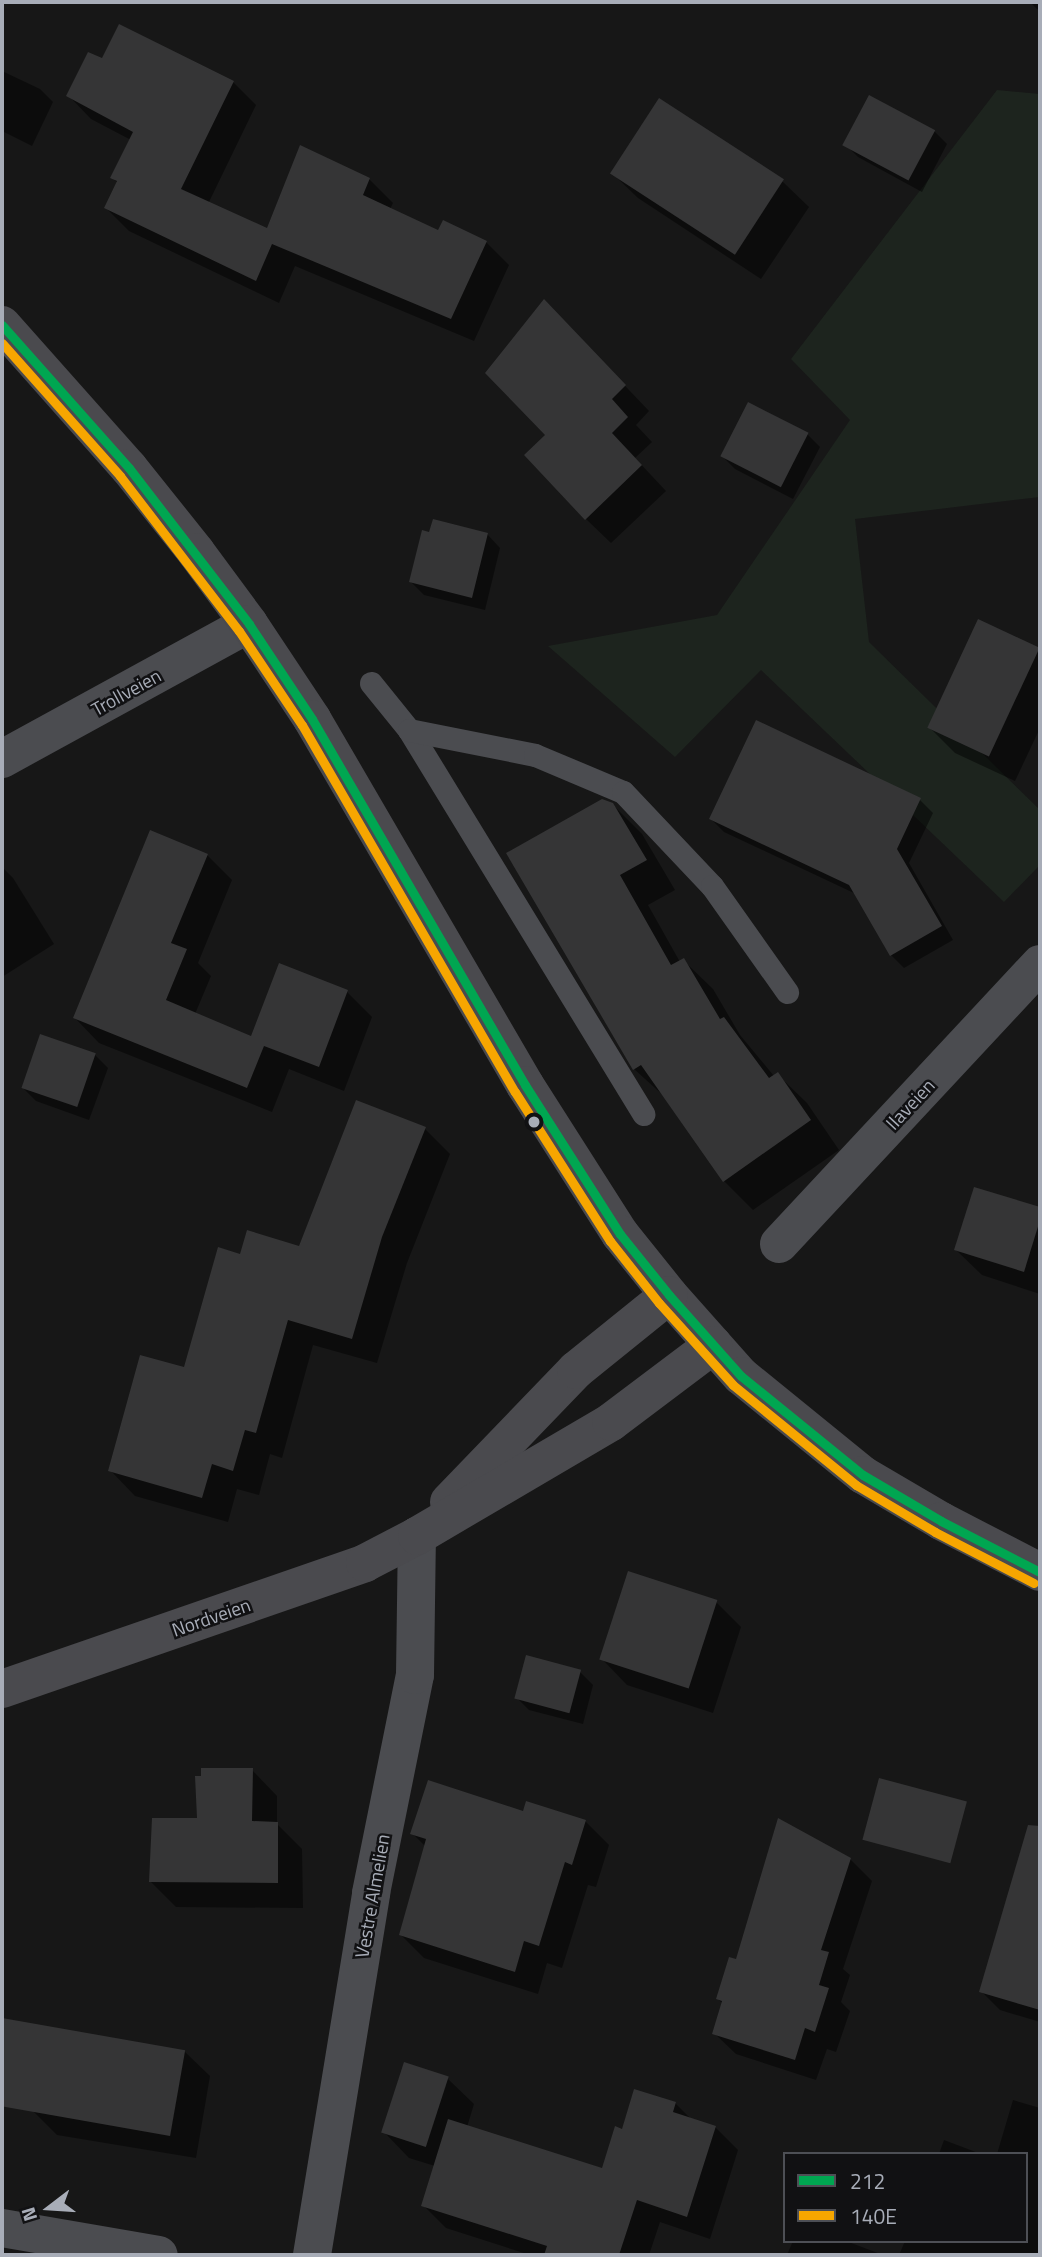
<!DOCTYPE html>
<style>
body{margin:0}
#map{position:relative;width:1042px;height:2257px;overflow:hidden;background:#171717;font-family:"Titillium Web",sans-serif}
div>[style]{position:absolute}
.green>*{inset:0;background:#1d241e}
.shadow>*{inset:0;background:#0007}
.building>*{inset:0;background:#353536;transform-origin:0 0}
.lane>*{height:23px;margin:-11.5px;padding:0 11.5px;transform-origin:11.5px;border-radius:11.5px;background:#4b4c50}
.street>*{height:38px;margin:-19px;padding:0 19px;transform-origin:19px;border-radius:19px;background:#4b4c50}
.secondary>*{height:38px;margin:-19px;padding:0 19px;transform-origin:19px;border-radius:19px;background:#4a4a4e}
.bus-1>*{height:9px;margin:-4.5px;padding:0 4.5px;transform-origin:4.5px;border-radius:4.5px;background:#00a651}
.bus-2>*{height:9px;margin:-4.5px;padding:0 4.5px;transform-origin:4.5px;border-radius:4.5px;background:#f7a600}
.dots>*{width:19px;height:19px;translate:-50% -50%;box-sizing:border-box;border:4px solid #111113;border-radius:50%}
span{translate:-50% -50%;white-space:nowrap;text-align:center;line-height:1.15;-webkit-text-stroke:5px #111113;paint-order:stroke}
.street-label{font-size:19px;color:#a8adb8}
.frame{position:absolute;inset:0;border:4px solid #a8adb8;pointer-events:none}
.legend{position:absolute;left:783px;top:2152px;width:245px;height:91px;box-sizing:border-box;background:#111113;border:2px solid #4d4f55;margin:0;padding:9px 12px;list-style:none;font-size:21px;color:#a8adb8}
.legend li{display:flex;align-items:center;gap:14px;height:35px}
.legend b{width:35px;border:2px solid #4d4f55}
.north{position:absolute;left:14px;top:2173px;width:70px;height:70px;-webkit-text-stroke:5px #111113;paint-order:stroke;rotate:253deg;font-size:19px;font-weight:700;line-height:28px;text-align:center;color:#a8adb8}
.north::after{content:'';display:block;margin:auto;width:24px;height:32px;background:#a8adb8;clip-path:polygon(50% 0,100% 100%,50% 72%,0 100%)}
</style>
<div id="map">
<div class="green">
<i style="clip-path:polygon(997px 90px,1040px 94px,1040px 497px,855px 519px,869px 642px,1040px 810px,1040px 865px,1004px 902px,761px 670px,675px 757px,548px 646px,717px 615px,850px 420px,791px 359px)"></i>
</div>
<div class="shadow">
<i style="clip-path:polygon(1030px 2px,1040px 2px,1040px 10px,1037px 9px)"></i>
<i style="clip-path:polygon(102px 60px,233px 82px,256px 105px,208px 204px,268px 231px,301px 148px,369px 179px,393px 203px,390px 209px,439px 232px,486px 242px,509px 265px,474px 341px,295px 266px,279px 303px,129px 231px,106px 208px,118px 183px,112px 178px,131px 140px,91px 119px,68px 95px)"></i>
<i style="clip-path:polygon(2px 71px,40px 89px,53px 102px,32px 146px,2px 131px)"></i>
<i style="clip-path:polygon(659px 101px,783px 182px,809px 207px,761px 279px,638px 198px,612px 173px)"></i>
<i style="clip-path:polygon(934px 131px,947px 144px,922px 192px,858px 157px,845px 144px)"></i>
<i style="clip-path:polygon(568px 326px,649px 411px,636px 425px,652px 442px,635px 458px,666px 491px,611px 543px,586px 519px,547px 435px)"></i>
<i style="clip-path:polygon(807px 434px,820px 447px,793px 499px,735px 469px,722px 456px)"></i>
<i style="clip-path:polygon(487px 534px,500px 548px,485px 610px,424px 595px,411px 582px)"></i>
<i style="clip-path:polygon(978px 622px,1040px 651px,1040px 728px,1015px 781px,955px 753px,929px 727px)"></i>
<i style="clip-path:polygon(920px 800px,933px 813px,909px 863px,953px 940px,904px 968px,891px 955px,856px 894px,724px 832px,711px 819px)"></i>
<i style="clip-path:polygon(612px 804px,642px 834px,675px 890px,648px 905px,680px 962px,683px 960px,713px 989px,740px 1035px,774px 1076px,777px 1074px,807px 1103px,839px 1150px,753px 1210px,724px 1181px,665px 1097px,634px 1069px)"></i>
<i style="clip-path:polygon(207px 855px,232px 880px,198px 963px,211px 976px,195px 1014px,252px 1038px,280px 966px,347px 992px,372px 1017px,344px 1091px,289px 1069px,272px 1112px,99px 1043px,75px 1018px)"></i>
<i style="clip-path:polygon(2px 867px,13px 878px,54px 944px,2px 977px)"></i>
<i style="clip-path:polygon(95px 1055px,108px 1068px,89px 1120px,36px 1101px,23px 1088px)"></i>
<i style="clip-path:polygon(425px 1129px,450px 1154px,407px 1263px,377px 1363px,313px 1345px,282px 1458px,270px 1454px,259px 1495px,237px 1489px,228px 1522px,135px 1496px,110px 1470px,185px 1370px,241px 1256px,300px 1248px)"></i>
<i style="clip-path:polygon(975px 1189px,1040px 1209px,1040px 1294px,982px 1275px,956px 1250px)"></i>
<i style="clip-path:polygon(716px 1602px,741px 1627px,713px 1713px,627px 1685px,602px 1659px)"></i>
<i style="clip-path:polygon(580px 1672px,593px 1685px,583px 1724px,529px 1710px,516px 1697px)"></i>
<i style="clip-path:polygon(252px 1770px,277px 1796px,277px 1824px,302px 1849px,303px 1908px,176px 1907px,150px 1881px,198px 1820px)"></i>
<i style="clip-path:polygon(524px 1814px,585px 1821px,609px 1845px,596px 1887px,588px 1885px,562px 1968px,547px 1963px,538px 1994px,424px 1958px,401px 1935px,426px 1847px,412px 1833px)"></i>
<i style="clip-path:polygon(850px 1859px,872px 1881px,843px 1969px,850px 1975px,841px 2002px,850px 2011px,836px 2052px,827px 2049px,816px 2080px,736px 2054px,714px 2033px,723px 2004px,718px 1999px,737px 1961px)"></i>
<i style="clip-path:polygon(1003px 1918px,1040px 1929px,1040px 2022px,1000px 2010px,981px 1991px)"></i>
<i style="clip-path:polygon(184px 2051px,210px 2076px,196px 2158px,57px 2135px,31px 2109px)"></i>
<i style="clip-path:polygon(448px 2079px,474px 2104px,467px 2127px,603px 2170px,623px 2131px,675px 2103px,692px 2120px,715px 2127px,738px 2150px,710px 2239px,660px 2222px,649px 2255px,530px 2255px,446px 2228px,423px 2205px,435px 2166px,409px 2158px,384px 2132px)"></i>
<i style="clip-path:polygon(1013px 2100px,1040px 2108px,1040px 2255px,899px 2255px,905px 2241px,1026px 2241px,1026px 2154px,997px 2154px)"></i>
<i style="clip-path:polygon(944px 2140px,981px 2154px,939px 2154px)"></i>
<i style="clip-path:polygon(793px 2241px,846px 2241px,883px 2255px,787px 2255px)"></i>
</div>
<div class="building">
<i style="clip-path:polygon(119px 24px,234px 81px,181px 189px,267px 228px,300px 145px,370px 178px,363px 195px,438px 230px,443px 220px,487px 241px,451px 319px,272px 244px,256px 281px,104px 208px,117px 181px,110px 178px,133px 132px,66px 96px,88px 52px,102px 58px)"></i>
<i style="left:869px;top:95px;width:75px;height:57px;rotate:28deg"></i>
<i style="left:659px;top:98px;width:149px;height:90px;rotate:33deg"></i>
<i style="clip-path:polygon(544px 299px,626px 385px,612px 399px,628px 417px,612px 433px,642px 465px,585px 520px,524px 455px,545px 435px,485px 373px)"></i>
<i style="left:748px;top:402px;width:68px;height:61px;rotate:27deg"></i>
<i style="clip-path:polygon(433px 519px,488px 533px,472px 598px,409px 582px,422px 530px,429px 532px)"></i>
<i style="left:978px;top:619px;width:68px;height:120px;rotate:25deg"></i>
<i style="clip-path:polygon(756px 720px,921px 798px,897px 849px,942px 926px,890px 956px,849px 885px,709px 819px)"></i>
<i style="clip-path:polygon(602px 799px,613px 803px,647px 860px,620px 875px,671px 965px,684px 958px,720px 1019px,724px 1017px,769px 1078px,778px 1072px,811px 1120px,723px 1182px,641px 1065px,633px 1070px,506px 853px)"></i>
<i style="clip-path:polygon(150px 830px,208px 854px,171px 943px,187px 949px,166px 1000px,251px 1036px,279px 963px,348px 990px,319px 1067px,264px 1046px,247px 1088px,73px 1018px)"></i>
<i style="left:40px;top:1034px;width:59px;height:57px;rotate:19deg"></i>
<i style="clip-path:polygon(356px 1100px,426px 1127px,382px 1237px,352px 1339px,288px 1320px,256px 1433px,245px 1430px,233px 1471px,212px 1464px,202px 1498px,108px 1471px,140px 1355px,184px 1367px,218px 1247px,240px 1254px,247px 1230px,299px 1246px)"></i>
<i style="clip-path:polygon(974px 1187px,1040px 1207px,1040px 1220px,1024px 1272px,954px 1250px)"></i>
<i style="left:628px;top:1571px;width:94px;height:93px;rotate:18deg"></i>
<i style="left:526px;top:1655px;width:57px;height:45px;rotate:15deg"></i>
<i style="clip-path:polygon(201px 1768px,253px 1768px,252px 1821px,278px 1822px,278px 1883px,149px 1882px,152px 1818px,197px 1818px,195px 1776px,201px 1776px)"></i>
<i style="left:879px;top:1778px;width:91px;height:64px;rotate:15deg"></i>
<i style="clip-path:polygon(428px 1780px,523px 1811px,526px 1801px,586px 1820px,572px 1865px,565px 1862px,539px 1946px,524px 1941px,515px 1972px,399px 1935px,426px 1839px,410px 1834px)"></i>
<i style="clip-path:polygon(778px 1818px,851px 1858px,821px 1950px,829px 1952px,819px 1985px,829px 1988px,815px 2032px,805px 2028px,795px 2060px,712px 2034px,722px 2001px,716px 1999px,729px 1957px,736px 1959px)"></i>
<i style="clip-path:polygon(1028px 1825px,1040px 1826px,1040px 2010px,979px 1992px)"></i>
<i style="left:2px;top:2018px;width:186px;height:87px;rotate:10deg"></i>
<i style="left:404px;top:2062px;width:47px;height:74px;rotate:18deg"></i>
<i style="clip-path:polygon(634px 2089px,676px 2102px,673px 2112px,716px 2126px,687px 2217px,637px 2200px,619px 2255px,544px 2255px,547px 2246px,421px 2206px,448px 2119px,602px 2168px,615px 2126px,622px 2129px)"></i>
</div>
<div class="lane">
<i style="left:371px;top:683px;width:60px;rotate:51deg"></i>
<i style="left:409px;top:730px;width:450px;rotate:58.6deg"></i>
<i style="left:409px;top:730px;width:128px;rotate:11.2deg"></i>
<i style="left:535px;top:755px;width:95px;rotate:22.8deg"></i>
<i style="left:623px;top:792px;width:129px;rotate:46.6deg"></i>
<i style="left:712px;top:886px;width:130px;rotate:54.7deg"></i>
</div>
<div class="street">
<i style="left:2px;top:759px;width:281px;rotate:-28.7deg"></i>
<i style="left:779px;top:1244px;width:383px;rotate:-47deg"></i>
<i style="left:2px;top:2228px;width:159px;rotate:9.8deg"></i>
<i style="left:312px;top:2255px;width:367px;rotate:-80.7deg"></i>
<i style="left:371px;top:1893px;width:222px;rotate:-78.6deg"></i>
<i style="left:415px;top:1675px;width:139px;rotate:-89.2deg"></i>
</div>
<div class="secondary">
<i style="left:2px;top:325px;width:191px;rotate:48.4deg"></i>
<i style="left:129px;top:468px;width:107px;rotate:51.4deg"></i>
<i style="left:196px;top:552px;width:89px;rotate:53.6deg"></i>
<i style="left:249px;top:624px;width:114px;rotate:56.4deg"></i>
<i style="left:312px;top:719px;width:423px;rotate:59.8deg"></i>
<i style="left:525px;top:1085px;width:177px;rotate:57.5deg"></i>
<i style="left:620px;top:1234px;width:78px;rotate:51.2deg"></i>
<i style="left:669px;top:1295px;width:108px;rotate:48.4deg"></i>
<i style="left:741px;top:1376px;width:157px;rotate:39.1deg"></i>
<i style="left:863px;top:1475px;width:91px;rotate:30.5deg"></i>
<i style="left:941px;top:1521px;width:111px;rotate:27.3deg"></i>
<i style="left:449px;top:1502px;width:183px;rotate:-46.1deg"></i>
<i style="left:576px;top:1370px;width:119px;rotate:-38.9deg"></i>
<i style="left:2px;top:1689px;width:384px;rotate:-19.1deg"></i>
<i style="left:365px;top:1563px;width:59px;rotate:-27.4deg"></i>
<i style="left:417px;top:1536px;width:225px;rotate:-30.4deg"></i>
<i style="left:611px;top:1422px;width:128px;rotate:-37deg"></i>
</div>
<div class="bus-1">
<i style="left:2px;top:325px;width:191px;rotate:48.4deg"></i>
<i style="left:129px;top:468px;width:197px;rotate:52.4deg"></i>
<i style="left:249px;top:624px;width:114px;rotate:56.4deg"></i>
<i style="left:312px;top:719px;width:423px;rotate:59.8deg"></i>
<i style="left:525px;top:1085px;width:177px;rotate:57.5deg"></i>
<i style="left:620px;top:1234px;width:78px;rotate:51.2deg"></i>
<i style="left:669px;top:1295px;width:108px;rotate:48.4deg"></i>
<i style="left:741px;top:1376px;width:157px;rotate:39.1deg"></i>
<i style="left:863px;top:1475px;width:91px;rotate:30.5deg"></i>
<i style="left:941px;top:1521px;width:111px;rotate:27.3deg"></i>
</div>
<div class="bus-2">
<i style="left:2px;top:343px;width:178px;rotate:48.4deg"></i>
<i style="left:120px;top:476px;width:195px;rotate:52.5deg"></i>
<i style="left:239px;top:631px;width:113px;rotate:56.2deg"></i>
<i style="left:302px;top:725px;width:424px;rotate:59.9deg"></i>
<i style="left:515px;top:1092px;width:177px;rotate:57.5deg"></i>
<i style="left:610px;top:1241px;width:79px;rotate:51.7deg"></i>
<i style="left:659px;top:1303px;width:110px;rotate:47.9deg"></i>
<i style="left:733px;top:1385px;width:159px;rotate:39.1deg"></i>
<i style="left:856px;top:1485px;width:92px;rotate:30.7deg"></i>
<i style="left:935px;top:1532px;width:111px;rotate:27.3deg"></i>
</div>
<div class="dots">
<i style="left:534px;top:1122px;background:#a8adb8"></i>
</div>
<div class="street-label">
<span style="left:126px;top:692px;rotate:-29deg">Trollveien</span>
<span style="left:910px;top:1104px;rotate:-47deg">Ilaveien</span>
<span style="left:211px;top:1617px;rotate:-19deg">Nordveien</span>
<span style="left:372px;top:1896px;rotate:-80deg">Vestre Almelien</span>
</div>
<div class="frame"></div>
<ul class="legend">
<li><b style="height:9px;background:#00a651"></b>212</li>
<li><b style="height:9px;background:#f7a600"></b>140E</li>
</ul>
<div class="north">N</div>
</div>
